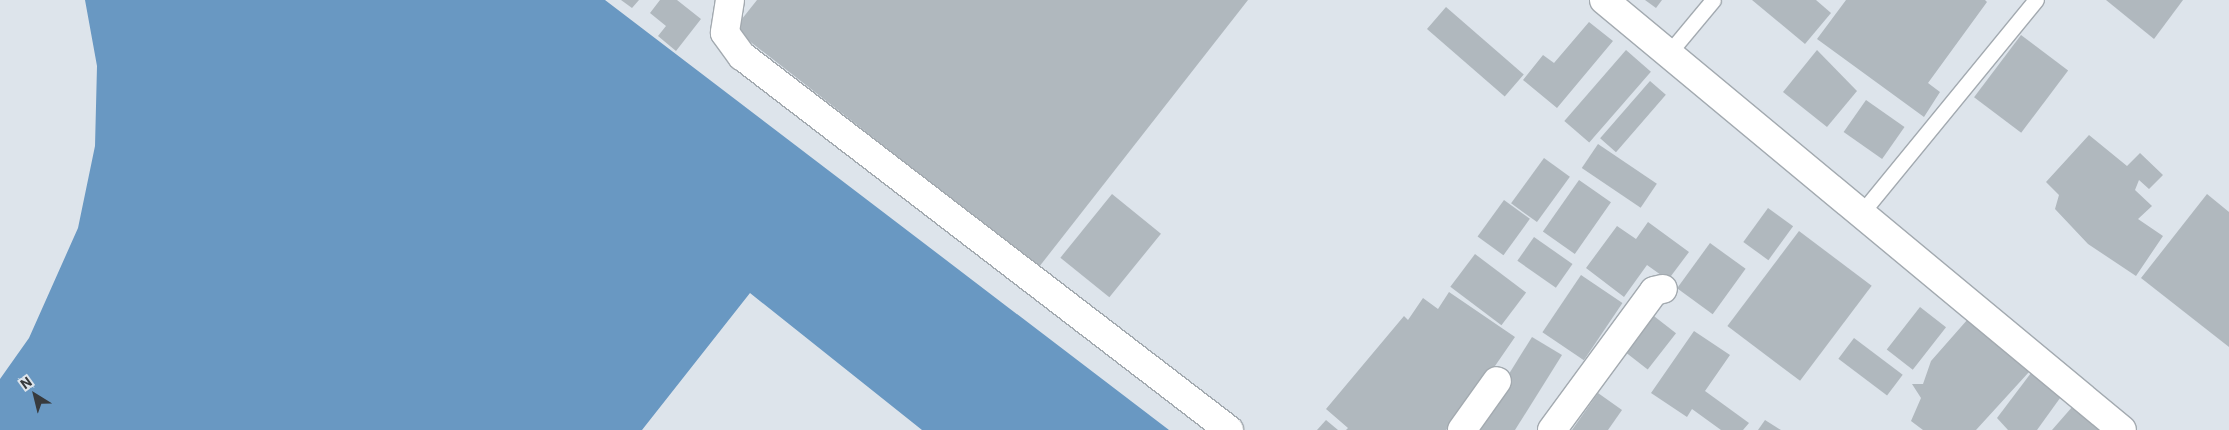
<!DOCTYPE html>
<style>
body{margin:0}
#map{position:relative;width:2229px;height:430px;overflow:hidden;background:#dde4eb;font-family:Roboto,sans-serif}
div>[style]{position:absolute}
.water>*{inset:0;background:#6998c2}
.building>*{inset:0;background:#b0b8be;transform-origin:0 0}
.roads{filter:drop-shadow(1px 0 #a3aab0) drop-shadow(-1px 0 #a3aab0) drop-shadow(0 1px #a3aab0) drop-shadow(0 -1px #a3aab0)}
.service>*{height:15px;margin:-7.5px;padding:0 7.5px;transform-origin:7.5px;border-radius:7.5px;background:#fff}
.minor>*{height:28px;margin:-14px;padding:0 14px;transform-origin:14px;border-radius:14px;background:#fff}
span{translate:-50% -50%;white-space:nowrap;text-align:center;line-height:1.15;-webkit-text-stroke:4.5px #dde4eb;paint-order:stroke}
.north{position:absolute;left:10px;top:370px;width:50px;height:50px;-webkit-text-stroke:4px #dde4eb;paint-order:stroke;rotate:324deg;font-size:14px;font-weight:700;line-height:20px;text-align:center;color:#373a3d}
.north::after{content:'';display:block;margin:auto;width:18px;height:22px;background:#373a3d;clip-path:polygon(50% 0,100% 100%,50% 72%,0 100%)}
</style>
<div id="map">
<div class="water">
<i style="clip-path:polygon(85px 0,605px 0,1169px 430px,922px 430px,750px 293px,642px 430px,0 430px,0 379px,29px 338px,78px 228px,95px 146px,97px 66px)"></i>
</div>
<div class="building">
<i style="clip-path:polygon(621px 0,639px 0,632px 8px)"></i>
<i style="clip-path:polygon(660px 0,677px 0,701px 19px,676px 51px,658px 36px,666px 26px,650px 13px)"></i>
<i style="clip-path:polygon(757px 0,1248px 0,1039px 267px,734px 29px)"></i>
<i style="clip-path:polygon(1645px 0,1662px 0,1656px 8px)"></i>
<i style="clip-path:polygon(1752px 0,1816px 0,1831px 13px,1805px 44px)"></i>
<i style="clip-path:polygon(1846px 0,1985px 0,1987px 2px,1928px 83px,1940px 92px,1924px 117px,1817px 39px)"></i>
<i style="clip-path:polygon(2106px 0,2183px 0,2154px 39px)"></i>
<i style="left:1446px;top:7px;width:103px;height:29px;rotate:41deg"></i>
<i style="clip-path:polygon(1589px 22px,1613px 41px,1557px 108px,1523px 80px,1543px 55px,1554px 63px)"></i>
<i style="left:2021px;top:35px;width:59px;height:78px;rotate:37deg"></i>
<i style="left:1626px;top:50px;width:33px;height:94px;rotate:41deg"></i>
<i style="clip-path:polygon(1817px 50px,1857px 91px,1827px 127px,1783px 92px)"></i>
<i style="left:1650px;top:81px;width:21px;height:76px;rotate:41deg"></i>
<i style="left:1866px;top:100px;width:47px;height:39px;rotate:35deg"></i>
<i style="clip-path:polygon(2089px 135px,2127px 166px,2140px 153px,2163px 175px,2149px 189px,2139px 180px,2135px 190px,2152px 206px,2138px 219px,2163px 236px,2136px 276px,2088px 244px,2055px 209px,2059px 195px,2046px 182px)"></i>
<i style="left:1598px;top:144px;width:71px;height:29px;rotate:34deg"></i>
<i style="left:1544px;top:158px;width:32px;height:56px;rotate:36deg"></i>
<i style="left:1579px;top:180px;width:39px;height:63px;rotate:35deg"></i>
<i style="left:1112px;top:194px;width:63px;height:82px;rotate:39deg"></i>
<i style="clip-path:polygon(2207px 194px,2229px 212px,2229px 347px,2141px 278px)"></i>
<i style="left:1504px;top:200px;width:32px;height:45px;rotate:36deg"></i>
<i style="left:1768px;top:208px;width:31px;height:42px;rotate:36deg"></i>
<i style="clip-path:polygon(1648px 222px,1689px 252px,1668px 280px,1647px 265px,1624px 297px,1586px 268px,1617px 226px,1636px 239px)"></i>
<i style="left:1799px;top:231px;width:91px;height:119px;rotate:37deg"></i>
<i style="left:1534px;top:237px;width:47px;height:29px;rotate:35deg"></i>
<i style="left:1710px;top:243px;width:44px;height:56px;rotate:36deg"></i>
<i style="left:1475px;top:254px;width:64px;height:41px;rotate:37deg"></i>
<i style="left:1581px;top:275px;width:50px;height:69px;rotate:34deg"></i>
<i style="clip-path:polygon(1449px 292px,1515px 337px,1457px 421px,1446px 430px,1346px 430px,1348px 428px,1326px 409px,1404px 316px,1408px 320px,1423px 298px,1438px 309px)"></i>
<i style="left:1920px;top:307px;width:33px;height:54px;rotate:38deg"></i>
<i style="clip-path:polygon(1975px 311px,2038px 362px,1976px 430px,1923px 430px,1911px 421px,1921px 398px,1912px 384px,1923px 384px,1931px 361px)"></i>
<i style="left:1650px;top:313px;width:33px;height:46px;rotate:38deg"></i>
<i style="clip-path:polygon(1694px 331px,1730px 355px,1705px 391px,1749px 423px,1743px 430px,1721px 430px,1692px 409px,1687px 417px,1651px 393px)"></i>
<i style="clip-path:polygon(1532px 337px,1562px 355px,1515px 430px,1474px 430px)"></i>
<i style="left:1854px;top:338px;width:61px;height:26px;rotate:37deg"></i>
<i style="clip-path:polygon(2034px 369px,2068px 387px,2037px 430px,2008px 430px,1997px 418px)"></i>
<i style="clip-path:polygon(1598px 393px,1622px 410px,1608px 430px,1572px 430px)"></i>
<i style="clip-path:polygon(2073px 406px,2102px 430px,2052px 430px)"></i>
<i style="clip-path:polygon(1326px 420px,1338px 430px,1317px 430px)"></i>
<i style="clip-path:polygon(1765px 420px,1781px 430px,1758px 430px)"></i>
</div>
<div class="roads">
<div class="service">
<i style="left:1668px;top:54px;width:70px;rotate:-50.2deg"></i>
<i style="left:1863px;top:211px;width:273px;rotate:-50.7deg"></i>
</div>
<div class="minor">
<i style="left:730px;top:0;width:33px;rotate:99deg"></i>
<i style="left:725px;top:33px;width:29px;rotate:54deg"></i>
<i style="left:742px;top:56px;width:614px;rotate:37.52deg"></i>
<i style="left:1604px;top:0;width:673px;rotate:39.7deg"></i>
<i style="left:1462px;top:430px;width:60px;rotate:-54.5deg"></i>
<i style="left:1552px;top:430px;width:172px;rotate:-53.7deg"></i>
<i style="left:1654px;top:291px;width:9px;rotate:-13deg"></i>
</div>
</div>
<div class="north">N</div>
</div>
